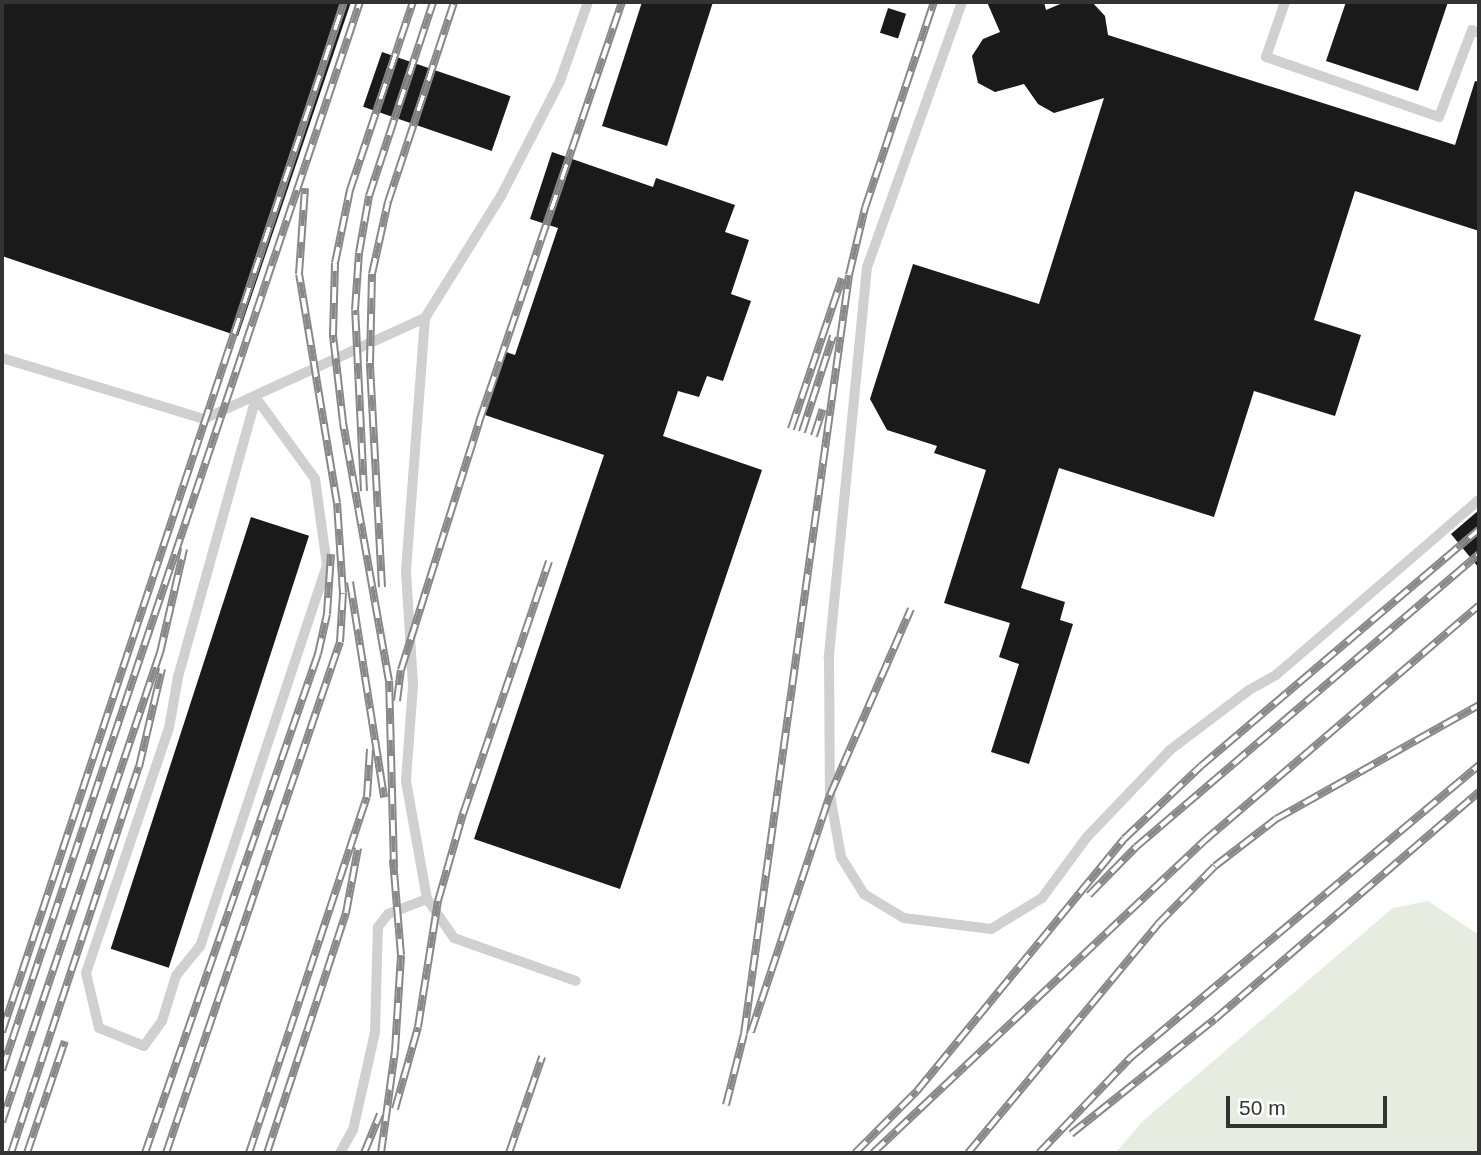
<!DOCTYPE html>
<style>
body{margin:0}
#map{position:relative;width:1481px;height:1155px;overflow:hidden;background:#fff;font-family:Helvetica,sans-serif}
div>[style]{position:absolute}
.green>*{inset:0;background:#e6ecdf}
.building>*{inset:0;background:#1a1a1a;transform-origin:0 0}
.service>*{height:10px;margin:-5px;padding:0 5px;transform-origin:5px;border-radius:5px;background:#d0d0d0}
.rail>*{height:8px;margin-top:-4px;transform-origin:0;background:repeating-linear-gradient(90deg,#fff 0 16px,#888 0 32px);box-sizing:border-box;border-block:2px solid #888}
span{translate:-50% -50%;white-space:nowrap;text-align:center;line-height:1.15;-webkit-text-stroke:7px #fff;paint-order:stroke}
.frame{position:absolute;inset:0;border:4px solid #333;pointer-events:none}
.scale{position:absolute;left:1226px;top:1096px;width:161px;height:32px;box-sizing:border-box;border:4px solid #333;border-top:0;padding-left:9px;font-size:21px;line-height:24px;white-space:nowrap;color:#333;-webkit-text-stroke:5px #fff;paint-order:stroke}
</style>
<div id="map">
<div class="green">
<i style="clip-path:polygon(1428px 901px,1479px 935px,1479px 1153px,1115px 1153px,1143px 1121px,1393px 908px)"></i>
</div>
<div class="building">
<i style="clip-path:polygon(2px 2px,351px 2px,238px 336px,2px 256px)"></i>
<i style="clip-path:polygon(642px 2px,713px 2px,667px 146px,602px 126px)"></i>
<i style="clip-path:polygon(987px 2px,1044px 2px,1046px 10px,1065px 2px,1092px 2px,1105px 16px,1108px 35px,1455px 145px,1475px 81px,1479px 82px,1479px 231px,1355px 191px,1314px 320px,1361px 335px,1335px 416px,1254px 391px,1214px 517px,1059px 468px,1021px 588px,1065px 602px,1060px 620px,1073px 624px,1029px 764px,991px 752px,1019px 664px,999px 657px,1010px 623px,944px 603px,986px 470px,934px 453px,937px 446px,887px 430px,870px 399px,913px 264px,1039px 304px,1104px 98px,1054px 113px,1038px 104px,1024px 84px,995px 92px,978px 83px,972px 56px,983px 39px,1000px 32px)"></i>
<i style="clip-path:polygon(1346px 2px,1448px 2px,1418px 91px,1326px 61px)"></i>
<i style="left:888px;top:8px;width:19px;height:26px;rotate:18deg"></i>
<i style="left:382px;top:52px;width:136px;height:58px;rotate:19deg"></i>
<i style="clip-path:polygon(552px 152px,653px 187px,656px 178px,735px 205px,725px 232px,749px 240px,731px 294px,751px 301px,723px 381px,707px 376px,699px 397px,678px 391px,663px 436px,762px 470px,620px 889px,474px 839px,604px 455px,485px 415px,506px 352px,515px 355px,558px 228px,530px 219px)"></i>
<i style="clip-path:polygon(1479px 510px,1479px 568px,1451px 534px)"></i>
<i style="left:251px;top:517px;width:61px;height:454px;rotate:18deg"></i>
</div>
<div class="service">
<i style="left:962px;top:2px;width:282px;rotate:109.7deg"></i>
<i style="left:867px;top:267px;width:393px;rotate:95.6deg"></i>
<i style="left:829px;top:658px;width:137px;rotate:89.6deg"></i>
<i style="left:830px;top:795px;width:63px;rotate:79.9deg"></i>
<i style="left:841px;top:857px;width:44px;rotate:58.1deg"></i>
<i style="left:864px;top:894px;width:47px;rotate:31deg"></i>
<i style="left:904px;top:918px;width:88px;rotate:7.2deg"></i>
<i style="left:991px;top:929px;width:60px;rotate:-31.3deg"></i>
<i style="left:1042px;top:898px;width:76px;rotate:-53.6deg"></i>
<i style="left:1087px;top:837px;width:120px;rotate:-46.3deg"></i>
<i style="left:1170px;top:750px;width:99px;rotate:-37.2deg"></i>
<i style="left:1249px;top:690px;width:31px;rotate:-29deg"></i>
<i style="left:1276px;top:675px;width:268px;rotate:-40.8deg"></i>
<i style="left:1285px;top:2px;width:58px;rotate:109.1deg"></i>
<i style="left:1266px;top:57px;width:183px;rotate:19.1deg"></i>
<i style="left:1439px;top:117px;width:93px;rotate:-69.2deg"></i>
<i style="left:1472px;top:30px;width:8px;rotate:23deg"></i>
<i style="left:425px;top:318px;width:254px;rotate:94.3deg"></i>
<i style="left:406px;top:571px;width:114px;rotate:86.5deg"></i>
<i style="left:413px;top:685px;width:96px;rotate:94.2deg"></i>
<i style="left:406px;top:781px;width:120px;rotate:79.9deg"></i>
<i style="left:427px;top:899px;width:47px;rotate:55.3deg"></i>
<i style="left:454px;top:938px;width:129px;rotate:19.4deg"></i>
<i style="left:2px;top:358px;width:211px;rotate:16.8deg"></i>
<i style="left:204px;top:419px;width:243px;rotate:-24.6deg"></i>
<i style="left:425px;top:318px;width:144px;rotate:-58.1deg"></i>
<i style="left:501px;top:196px;width:129px;rotate:-62.8deg"></i>
<i style="left:560px;top:81px;width:84px;rotate:-70.5deg"></i>
<i style="left:256px;top:398px;width:100px;rotate:53.9deg"></i>
<i style="left:315px;top:479px;width:87px;rotate:82.1deg"></i>
<i style="left:327px;top:565px;width:402px;rotate:108.4deg"></i>
<i style="left:200px;top:946px;width:38px;rotate:129deg"></i>
<i style="left:176px;top:976px;width:47px;rotate:107.3deg"></i>
<i style="left:162px;top:1021px;width:31px;rotate:126deg"></i>
<i style="left:144px;top:1046px;width:48px;rotate:-158.2deg"></i>
<i style="left:99px;top:1028px;width:57px;rotate:-103.3deg"></i>
<i style="left:86px;top:973px;width:259px;rotate:-71.3deg"></i>
<i style="left:169px;top:728px;width:52px;rotate:-80deg"></i>
<i style="left:178px;top:677px;width:290px;rotate:-74.4deg"></i>
<i style="left:340px;top:1153px;width:26px;rotate:-61deg"></i>
<i style="left:353px;top:1130px;width:100px;rotate:-77.3deg"></i>
<i style="left:375px;top:1032px;width:105px;rotate:-88.4deg"></i>
<i style="left:378px;top:927px;width:16px;rotate:-52deg"></i>
<i style="left:388px;top:914px;width:42px;rotate:-21deg"></i>
</div>
<div class="rail">
<i style="left:791px;top:429px;width:159px;rotate:-71.3deg"></i>
<i style="left:802px;top:432px;width:101px;rotate:-72.1deg"></i>
<i style="left:814px;top:436px;width:28px;rotate:-72deg"></i>
<i style="left:364px;top:491px;width:181px;rotate:-92.8deg"></i>
<i style="left:355px;top:310px;width:57px;rotate:-86deg"></i>
<i style="left:359px;top:253px;width:58px;rotate:-80deg"></i>
<i style="left:369px;top:196px;width:204px;rotate:-71.7deg"></i>
<i style="left:350px;top:582px;width:218px;rotate:81deg"></i>
<i style="left:382px;top:587px;width:225px;rotate:-93.1deg"></i>
<i style="left:370px;top:362px;width:88px;rotate:-88.7deg"></i>
<i style="left:372px;top:274px;width:74px;rotate:-77.5deg"></i>
<i style="left:388px;top:202px;width:211px;rotate:-71.7deg"></i>
<i style="left:397px;top:701px;width:31px;rotate:-83deg"></i>
<i style="left:401px;top:670px;width:260px;rotate:-72.5deg"></i>
<i style="left:479px;top:422px;width:444px;rotate:-71.2deg"></i>
<i style="left:394px;top:868px;width:187px;rotate:-91.5deg"></i>
<i style="left:389px;top:681px;width:263px;rotate:-100.1deg"></i>
<i style="left:343px;top:422px;width:88px;rotate:-96.6deg"></i>
<i style="left:333px;top:335px;width:72px;rotate:-88.4deg"></i>
<i style="left:335px;top:263px;width:75px;rotate:-78.4deg"></i>
<i style="left:350px;top:190px;width:198px;rotate:-71.5deg"></i>
<i style="left:1089px;top:895px;width:67px;rotate:-45.6deg"></i>
<i style="left:1136px;top:847px;width:451px;rotate:-40.5deg"></i>
<i style="left:2px;top:1032px;width:1085px;rotate:-71.63deg"></i>
<i style="left:751px;top:1032px;width:250px;rotate:-71.6deg"></i>
<i style="left:830px;top:795px;width:203px;rotate:-66.5deg"></i>
<i style="left:2px;top:1070px;width:1126px;rotate:-71.47deg"></i>
<i style="left:726px;top:1105px;width:73px;rotate:-75.8deg"></i>
<i style="left:744px;top:1034px;width:766px;rotate:-82.12deg"></i>
<i style="left:849px;top:275px;width:69px;rotate:-76.6deg"></i>
<i style="left:865px;top:208px;width:217px;rotate:-71.5deg"></i>
<i style="left:395px;top:1109px;width:85px;rotate:-74.3deg"></i>
<i style="left:418px;top:1027px;width:128px;rotate:-81deg"></i>
<i style="left:438px;top:901px;width:91px;rotate:-74deg"></i>
<i style="left:463px;top:814px;width:267px;rotate:-71.2deg"></i>
<i style="left:2px;top:1122px;width:495px;rotate:-71.4deg"></i>
<i style="left:160px;top:653px;width:107px;rotate:-77deg"></i>
<i style="left:1071px;top:1134px;width:184px;rotate:-38.6deg"></i>
<i style="left:1215px;top:1019px;width:348px;rotate:-40.7deg"></i>
<i style="left:11px;top:1153px;width:407px;rotate:-71.7deg"></i>
<i style="left:139px;top:767px;width:101px;rotate:-76.8deg"></i>
<i style="left:27px;top:1153px;width:118px;rotate:-71.3deg"></i>
<i style="left:145px;top:1153px;width:528px;rotate:-70.88deg"></i>
<i style="left:318px;top:654px;width:41px;rotate:-77.3deg"></i>
<i style="left:327px;top:614px;width:60px;rotate:-86.2deg"></i>
<i style="left:166px;top:1153px;width:540px;rotate:-71.2deg"></i>
<i style="left:340px;top:642px;width:49px;rotate:-86.5deg"></i>
<i style="left:343px;top:593px;width:90px;rotate:-93.8deg"></i>
<i style="left:337px;top:503px;width:232px;rotate:-99.4deg"></i>
<i style="left:299px;top:274px;width:86px;rotate:-86deg"></i>
<i style="left:249px;top:1153px;width:375px;rotate:-71.7deg"></i>
<i style="left:367px;top:797px;width:48px;rotate:-86.4deg"></i>
<i style="left:267px;top:1153px;width:253px;rotate:-71.8deg"></i>
<i style="left:346px;top:913px;width:66px;rotate:-79.5deg"></i>
<i style="left:364px;top:1153px;width:42px;rotate:-67.7deg"></i>
<i style="left:381px;top:1153px;width:103px;rotate:-82.2deg"></i>
<i style="left:395px;top:1051px;width:96px;rotate:-86.4deg"></i>
<i style="left:401px;top:955px;width:96px;rotate:-94.8deg"></i>
<i style="left:509px;top:1153px;width:102px;rotate:-71deg"></i>
<i style="left:855px;top:1153px;width:88px;rotate:-45deg"></i>
<i style="left:917px;top:1091px;width:326px;rotate:-50.6deg"></i>
<i style="left:1124px;top:839px;width:106px;rotate:-43.5deg"></i>
<i style="left:1201px;top:766px;width:365px;rotate:-40.4deg"></i>
<i style="left:873px;top:1153px;width:455px;rotate:-43.3deg"></i>
<i style="left:1204px;top:841px;width:362px;rotate:-40.6deg"></i>
<i style="left:968px;top:1153px;width:298px;rotate:-50.3deg"></i>
<i style="left:1158px;top:924px;width:81px;rotate:-45.5deg"></i>
<i style="left:1215px;top:866px;width:77px;rotate:-37.6deg"></i>
<i style="left:1276px;top:819px;width:233px;rotate:-29.3deg"></i>
<i style="left:1039px;top:1153px;width:132px;rotate:-46.2deg"></i>
<i style="left:1130px;top:1058px;width:456px;rotate:-40deg"></i>
</div>
<div class="frame"></div>
<div class="scale">50 m</div>
</div>
